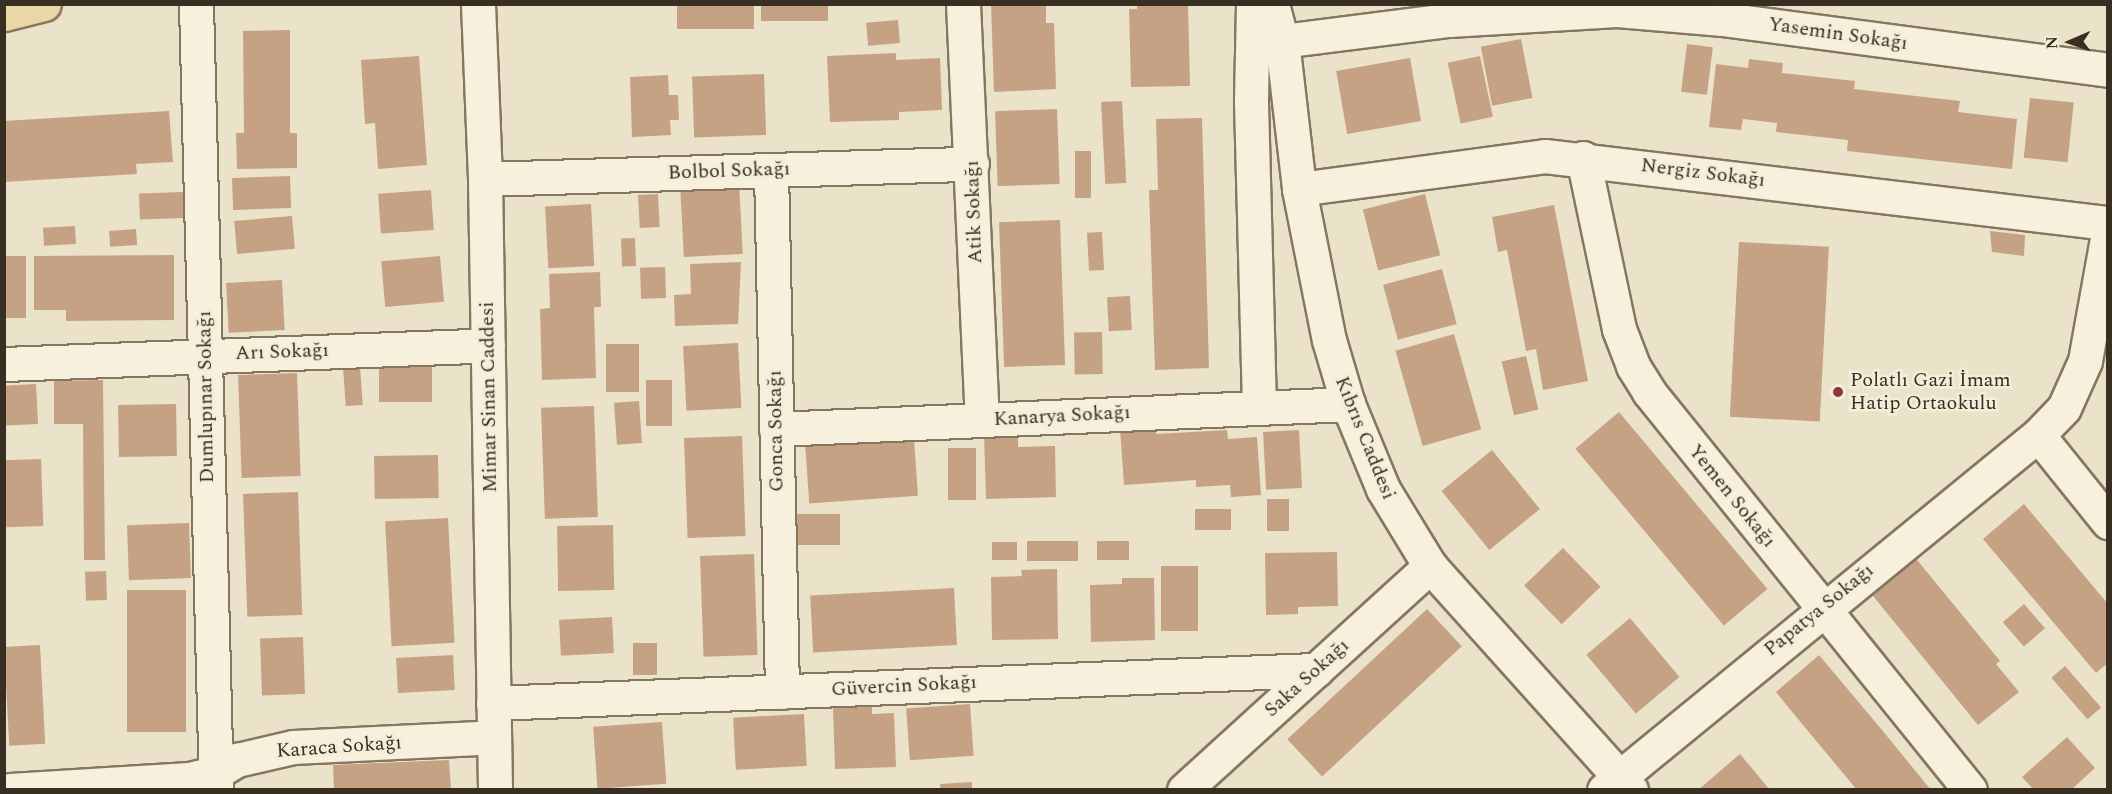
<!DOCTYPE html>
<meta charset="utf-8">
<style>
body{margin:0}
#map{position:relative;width:2112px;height:794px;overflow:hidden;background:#ebe2ca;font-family:Spectral,serif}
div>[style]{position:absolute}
.building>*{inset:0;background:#c5a284;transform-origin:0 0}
.roads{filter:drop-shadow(2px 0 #867660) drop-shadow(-2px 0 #867660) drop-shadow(0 2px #867660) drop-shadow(0 -2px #867660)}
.minor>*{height:33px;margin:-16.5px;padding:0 16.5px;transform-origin:16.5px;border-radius:16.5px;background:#f6f0dd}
.tertiary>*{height:33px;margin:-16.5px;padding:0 16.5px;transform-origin:16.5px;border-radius:16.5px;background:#f6f0dd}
.primary>*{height:33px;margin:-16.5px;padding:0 16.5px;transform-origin:16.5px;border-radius:16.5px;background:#ead7a7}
.dots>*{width:16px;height:16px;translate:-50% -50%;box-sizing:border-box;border:3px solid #f3edd9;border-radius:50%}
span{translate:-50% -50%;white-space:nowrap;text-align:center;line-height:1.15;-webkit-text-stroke:5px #f3edd9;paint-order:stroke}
.street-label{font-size:20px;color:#382e22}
.poi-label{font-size:20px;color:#382e22}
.left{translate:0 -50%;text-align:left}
.frame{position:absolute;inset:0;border:6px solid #382e22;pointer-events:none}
.north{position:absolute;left:2040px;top:12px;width:60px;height:60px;-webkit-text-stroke:4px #f3edd9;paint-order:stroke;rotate:268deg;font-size:16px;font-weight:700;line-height:24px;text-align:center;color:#382e22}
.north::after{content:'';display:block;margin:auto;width:21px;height:27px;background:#382e22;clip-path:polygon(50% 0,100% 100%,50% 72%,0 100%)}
</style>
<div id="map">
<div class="building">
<i style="left:677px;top:4px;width:77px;height:25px"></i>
<i style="left:761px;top:4px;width:67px;height:17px"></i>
<i style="clip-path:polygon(991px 4px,1046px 4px,1046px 23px,1054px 23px,1056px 89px,994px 92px)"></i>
<i style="clip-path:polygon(1137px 4px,1188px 4px,1190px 86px,1131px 87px,1129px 9px,1137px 9px)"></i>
<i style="left:898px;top:20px;width:23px;height:32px;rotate:85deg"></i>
<i style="clip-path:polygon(290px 30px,290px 133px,297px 133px,297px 168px,237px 169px,236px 133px,244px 133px,243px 31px)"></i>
<i style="left:1521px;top:39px;width:60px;height:41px;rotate:79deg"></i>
<i style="left:1687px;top:44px;width:26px;height:48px;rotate:7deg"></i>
<i style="clip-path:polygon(896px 53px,896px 60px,940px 58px,942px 110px,899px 112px,899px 120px,830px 122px,827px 56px)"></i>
<i style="clip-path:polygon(419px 56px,427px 165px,378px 169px,375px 123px,365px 124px,361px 60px)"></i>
<i style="left:1480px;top:56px;width:62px;height:33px;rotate:78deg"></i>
<i style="left:1410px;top:58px;width:64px;height:75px;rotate:80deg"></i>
<i style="clip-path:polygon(1749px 59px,1783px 63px,1782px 73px,1855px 81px,1854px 89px,1960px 101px,1958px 112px,2017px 119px,2012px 169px,1847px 151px,1848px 140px,1776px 132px,1777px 123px,1743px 119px,1741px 130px,1709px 127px,1716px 64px,1748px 68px)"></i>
<i style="left:764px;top:74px;width:61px;height:72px;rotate:88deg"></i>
<i style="clip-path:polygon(668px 75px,669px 95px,678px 95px,679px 120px,670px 120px,671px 135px,632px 137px,630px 77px)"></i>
<i style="left:2030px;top:98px;width:44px;height:60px;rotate:6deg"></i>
<i style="left:1122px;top:101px;width:82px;height:21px;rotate:87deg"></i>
<i style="left:1057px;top:109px;width:75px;height:62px;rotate:88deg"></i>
<i style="clip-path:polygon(169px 111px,173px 162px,136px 164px,137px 174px,4px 182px,4px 121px)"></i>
<i style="clip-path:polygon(1202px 118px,1209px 368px,1155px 370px,1149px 190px,1158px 190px,1156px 119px)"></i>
<i style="left:1075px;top:151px;width:16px;height:47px"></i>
<i style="left:290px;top:176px;width:32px;height:58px;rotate:88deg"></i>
<i style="left:739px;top:182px;width:72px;height:59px;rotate:87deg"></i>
<i style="left:431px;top:190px;width:40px;height:53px;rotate:86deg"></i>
<i style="left:183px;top:192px;width:26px;height:44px;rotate:88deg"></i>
<i style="left:658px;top:194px;width:33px;height:20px;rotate:87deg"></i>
<i style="left:1425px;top:194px;width:63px;height:64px;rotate:76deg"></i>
<i style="left:591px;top:204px;width:62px;height:46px;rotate:87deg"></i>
<i style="clip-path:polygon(1554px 205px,1588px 381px,1543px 390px,1536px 349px,1526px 351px,1507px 250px,1498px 252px,1492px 217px)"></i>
<i style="left:292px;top:216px;width:33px;height:58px;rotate:85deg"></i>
<i style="left:1060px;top:220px;width:145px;height:61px;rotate:88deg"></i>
<i style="left:75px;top:226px;width:18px;height:32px;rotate:87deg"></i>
<i style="left:136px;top:229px;width:16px;height:27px;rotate:86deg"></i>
<i style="clip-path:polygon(1990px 231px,2025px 235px,2024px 256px,1992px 252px)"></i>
<i style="left:1102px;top:232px;width:38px;height:15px;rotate:87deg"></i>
<i style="left:635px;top:238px;width:28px;height:14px;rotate:88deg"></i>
<i style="left:1739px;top:242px;width:90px;height:175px;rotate:3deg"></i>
<i style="clip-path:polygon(174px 255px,174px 320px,66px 321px,66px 310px,34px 310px,34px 256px)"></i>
<i style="left:4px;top:256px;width:22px;height:62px"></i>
<i style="left:440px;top:256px;width:46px;height:59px;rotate:85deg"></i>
<i style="clip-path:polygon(741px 262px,738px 324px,675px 326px,674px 295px,691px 294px,690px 264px)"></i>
<i style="left:665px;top:267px;width:31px;height:25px;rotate:88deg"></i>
<i style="left:1442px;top:269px;width:57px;height:61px;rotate:75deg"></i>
<i style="clip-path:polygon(600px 272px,601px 307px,594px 307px,596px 378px,542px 380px,540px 309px,550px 308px,549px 274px)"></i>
<i style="left:282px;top:280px;width:50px;height:56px;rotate:87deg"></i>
<i style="left:1130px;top:296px;width:34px;height:23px;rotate:87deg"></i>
<i style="left:1102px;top:332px;width:42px;height:28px;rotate:89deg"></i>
<i style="left:1454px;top:334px;width:99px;height:61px;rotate:74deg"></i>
<i style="left:738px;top:343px;width:65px;height:55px;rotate:87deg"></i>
<i style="left:606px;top:344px;width:33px;height:48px"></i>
<i style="left:1526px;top:356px;width:55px;height:25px;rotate:77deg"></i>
<i style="left:432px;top:365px;width:37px;height:53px;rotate:90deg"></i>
<i style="left:360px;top:366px;width:39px;height:17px;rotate:86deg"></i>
<i style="left:297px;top:373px;width:103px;height:59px;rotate:88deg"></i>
<i style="clip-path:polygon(103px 380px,105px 560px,84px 560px,83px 424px,54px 424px,54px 381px)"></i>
<i style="left:646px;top:380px;width:26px;height:46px"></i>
<i style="left:36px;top:384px;width:40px;height:32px;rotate:87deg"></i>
<i style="left:639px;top:401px;width:42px;height:25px;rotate:86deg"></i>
<i style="left:176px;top:404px;width:52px;height:58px;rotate:89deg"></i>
<i style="left:594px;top:406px;width:111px;height:53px;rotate:88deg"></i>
<i style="left:1619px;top:412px;width:231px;height:57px;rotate:50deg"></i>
<i style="clip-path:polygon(1155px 426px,1156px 434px,1227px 430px,1228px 439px,1257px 437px,1261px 495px,1231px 497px,1230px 485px,1196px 487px,1196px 480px,1124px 485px,1120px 428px)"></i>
<i style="left:1299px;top:430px;width:58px;height:36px;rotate:87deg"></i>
<i style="clip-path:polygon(1018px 434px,1018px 447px,1055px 446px,1056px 497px,986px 499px,984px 435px)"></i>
<i style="left:742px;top:436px;width:100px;height:58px;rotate:88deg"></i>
<i style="left:914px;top:439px;width:57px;height:109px;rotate:86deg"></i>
<i style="left:948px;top:448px;width:28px;height:52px"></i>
<i style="left:1492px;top:450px;width:76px;height:65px;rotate:51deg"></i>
<i style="left:438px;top:455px;width:43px;height:64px;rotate:89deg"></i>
<i style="left:41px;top:459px;width:67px;height:37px;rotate:88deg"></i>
<i style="left:298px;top:492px;width:123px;height:55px;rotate:88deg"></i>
<i style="left:1267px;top:499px;width:22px;height:32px"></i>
<i style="clip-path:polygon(2024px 504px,2108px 604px,2108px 663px,2096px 673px,1983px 539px)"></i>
<i style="left:1231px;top:509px;width:21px;height:36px;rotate:90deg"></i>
<i style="left:840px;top:514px;width:31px;height:44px;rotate:90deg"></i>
<i style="left:448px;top:518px;width:125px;height:63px;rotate:87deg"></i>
<i style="left:189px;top:523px;width:55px;height:62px;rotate:88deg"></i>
<i style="left:613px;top:525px;width:65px;height:56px;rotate:89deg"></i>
<i style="left:1078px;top:541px;width:20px;height:51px;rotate:90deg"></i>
<i style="left:1097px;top:541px;width:32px;height:19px"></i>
<i style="left:992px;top:542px;width:25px;height:18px"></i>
<i style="left:1563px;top:548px;width:54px;height:54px;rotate:46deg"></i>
<i style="clip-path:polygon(1337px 552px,1338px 606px,1298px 607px,1298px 614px,1266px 615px,1265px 553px)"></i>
<i style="left:754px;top:554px;width:101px;height:54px;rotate:88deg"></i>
<i style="clip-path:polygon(1913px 555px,2000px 661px,1996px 664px,2019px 692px,1978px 725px,1869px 591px)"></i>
<i style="left:1161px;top:566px;width:37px;height:65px"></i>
<i style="clip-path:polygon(1057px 569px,1058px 639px,992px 640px,991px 577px,1022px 576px,1021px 570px)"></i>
<i style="left:106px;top:571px;width:29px;height:21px;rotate:88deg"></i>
<i style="clip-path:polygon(1122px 578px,1154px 578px,1155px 640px,1091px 642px,1090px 585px,1122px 584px)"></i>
<i style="left:954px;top:588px;width:57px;height:144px;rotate:87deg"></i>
<i style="left:127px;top:590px;width:59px;height:142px"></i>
<i style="left:2024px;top:604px;width:32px;height:28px;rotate:49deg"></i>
<i style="left:1427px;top:609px;width:51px;height:191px;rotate:47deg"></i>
<i style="left:612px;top:617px;width:36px;height:53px;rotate:87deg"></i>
<i style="left:1630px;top:618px;width:77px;height:57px;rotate:50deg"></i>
<i style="left:303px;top:637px;width:57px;height:43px;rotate:88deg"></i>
<i style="left:633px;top:643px;width:24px;height:32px"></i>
<i style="left:40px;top:645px;width:99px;height:36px;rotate:87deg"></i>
<i style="left:453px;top:655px;width:35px;height:57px;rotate:87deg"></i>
<i style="clip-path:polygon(1819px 655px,1882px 730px,1931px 790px,1857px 790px,1798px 719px,1776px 692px)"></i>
<i style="left:2065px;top:666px;width:55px;height:18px;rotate:49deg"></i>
<i style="left:970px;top:704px;width:52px;height:64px;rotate:86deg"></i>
<i style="clip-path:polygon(872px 707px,872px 714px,894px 713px,896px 767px,835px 769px,833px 708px)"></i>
<i style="left:804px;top:714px;width:52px;height:71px;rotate:87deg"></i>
<i style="left:662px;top:722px;width:62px;height:69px;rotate:86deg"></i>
<i style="clip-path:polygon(2067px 737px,2095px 768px,2071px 790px,2034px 790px,2022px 777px)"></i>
<i style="clip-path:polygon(1740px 754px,1770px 790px,1698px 790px)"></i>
<i style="clip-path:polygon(449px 760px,451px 790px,334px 790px,333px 765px)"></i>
<i style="clip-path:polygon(972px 782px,972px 790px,941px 790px,940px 784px)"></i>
</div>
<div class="roads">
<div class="minor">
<i style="left:196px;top:4px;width:786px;rotate:88.54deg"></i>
<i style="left:963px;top:4px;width:415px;rotate:87.4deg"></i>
<i style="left:1253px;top:4px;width:98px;rotate:91.2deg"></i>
<i style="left:1251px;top:102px;width:305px;rotate:88.5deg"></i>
<i style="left:1282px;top:41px;width:168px;rotate:-7.2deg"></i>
<i style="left:1449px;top:20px;width:168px;rotate:-3.4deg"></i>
<i style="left:1617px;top:10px;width:106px;rotate:4.9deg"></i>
<i style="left:1723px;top:19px;width:388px;rotate:7.5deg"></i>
<i style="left:1583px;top:158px;width:175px;rotate:78.1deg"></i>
<i style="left:1619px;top:329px;width:40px;rotate:69deg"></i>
<i style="left:1633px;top:366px;width:31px;rotate:58deg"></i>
<i style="left:1649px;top:392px;width:511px;rotate:51.11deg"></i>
<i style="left:771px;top:170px;width:522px;rotate:88.79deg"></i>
<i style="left:485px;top:179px;width:487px;rotate:-1.8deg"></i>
<i style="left:1299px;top:189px;width:248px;rotate:-7.6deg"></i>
<i style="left:1545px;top:156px;width:567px;rotate:6.79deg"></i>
<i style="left:4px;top:364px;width:484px;rotate:-2.2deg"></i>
<i style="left:776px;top:429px;width:573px;rotate:-2.5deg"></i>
<i style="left:493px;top:703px;width:824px;rotate:-2.3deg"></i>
<i style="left:10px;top:790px;width:179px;rotate:-3.5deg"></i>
<i style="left:189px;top:779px;width:27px;rotate:-13deg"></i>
<i style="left:215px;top:773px;width:26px;rotate:-31deg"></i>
<i style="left:237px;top:760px;width:57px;rotate:-13.1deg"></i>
<i style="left:293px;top:747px;width:201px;rotate:-2.8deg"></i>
<i style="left:1184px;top:790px;width:333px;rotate:-42.3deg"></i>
<i style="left:1604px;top:790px;width:561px;rotate:-39.28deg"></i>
</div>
<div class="tertiary">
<i style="left:478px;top:4px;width:175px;rotate:87.7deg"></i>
<i style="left:485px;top:179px;width:611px;rotate:89.06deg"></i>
<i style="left:1272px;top:4px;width:38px;rotate:75deg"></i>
<i style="left:1282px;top:41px;width:149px;rotate:83.4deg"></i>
<i style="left:1299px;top:189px;width:154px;rotate:78.8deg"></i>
<i style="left:1329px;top:340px;width:67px;rotate:73.5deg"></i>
<i style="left:1348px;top:404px;width:92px;rotate:67.6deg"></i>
<i style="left:1383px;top:489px;width:90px;rotate:58.6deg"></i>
<i style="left:1430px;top:566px;width:301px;rotate:48.1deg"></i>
<i style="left:2108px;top:233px;width:130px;rotate:100.2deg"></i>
<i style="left:2085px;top:361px;width:51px;rotate:114.1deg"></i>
<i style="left:2064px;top:408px;width:37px;rotate:134deg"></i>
<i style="left:2038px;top:435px;width:112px;rotate:51.2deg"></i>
</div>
<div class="primary">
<i style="left:4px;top:14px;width:41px;rotate:-14deg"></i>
</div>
</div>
<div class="dots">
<i style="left:1838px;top:392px;background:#903836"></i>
</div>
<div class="street-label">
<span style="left:1838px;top:34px;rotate:8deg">Yasemin Sokağı</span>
<span style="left:729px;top:171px;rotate:-2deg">Bolbol Sokağı</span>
<span style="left:1703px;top:173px;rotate:7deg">Nergiz Sokağı</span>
<span style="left:974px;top:212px;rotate:-92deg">Atik Sokağı</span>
<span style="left:282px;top:352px;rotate:-2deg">Arı Sokağı</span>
<span style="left:206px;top:397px;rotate:-91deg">Dumlupınar Sokağı</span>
<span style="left:489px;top:397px;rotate:-91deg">Mimar Sinan Caddesi</span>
<span style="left:1062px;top:416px;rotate:-3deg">Kanarya Sokağı</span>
<span style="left:776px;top:431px;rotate:-91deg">Gonca Sokağı</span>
<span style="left:1365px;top:438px;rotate:68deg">Kıbrıs Caddesi</span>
<span style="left:1732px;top:496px;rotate:51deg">Yemen Sokağı</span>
<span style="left:1819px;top:610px;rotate:-39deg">Papatya Sokağı</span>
<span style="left:1307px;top:678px;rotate:-42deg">Saka Sokağı</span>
<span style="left:904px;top:686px;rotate:-3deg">Güvercin Sokağı</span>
<span style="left:339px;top:747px;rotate:-4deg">Karaca Sokağı</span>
</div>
<div class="poi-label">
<span class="left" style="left:1850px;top:392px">Polatlı Gazi İmam<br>Hatip Ortaokulu</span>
</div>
<div class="frame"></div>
<div class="north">N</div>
</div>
